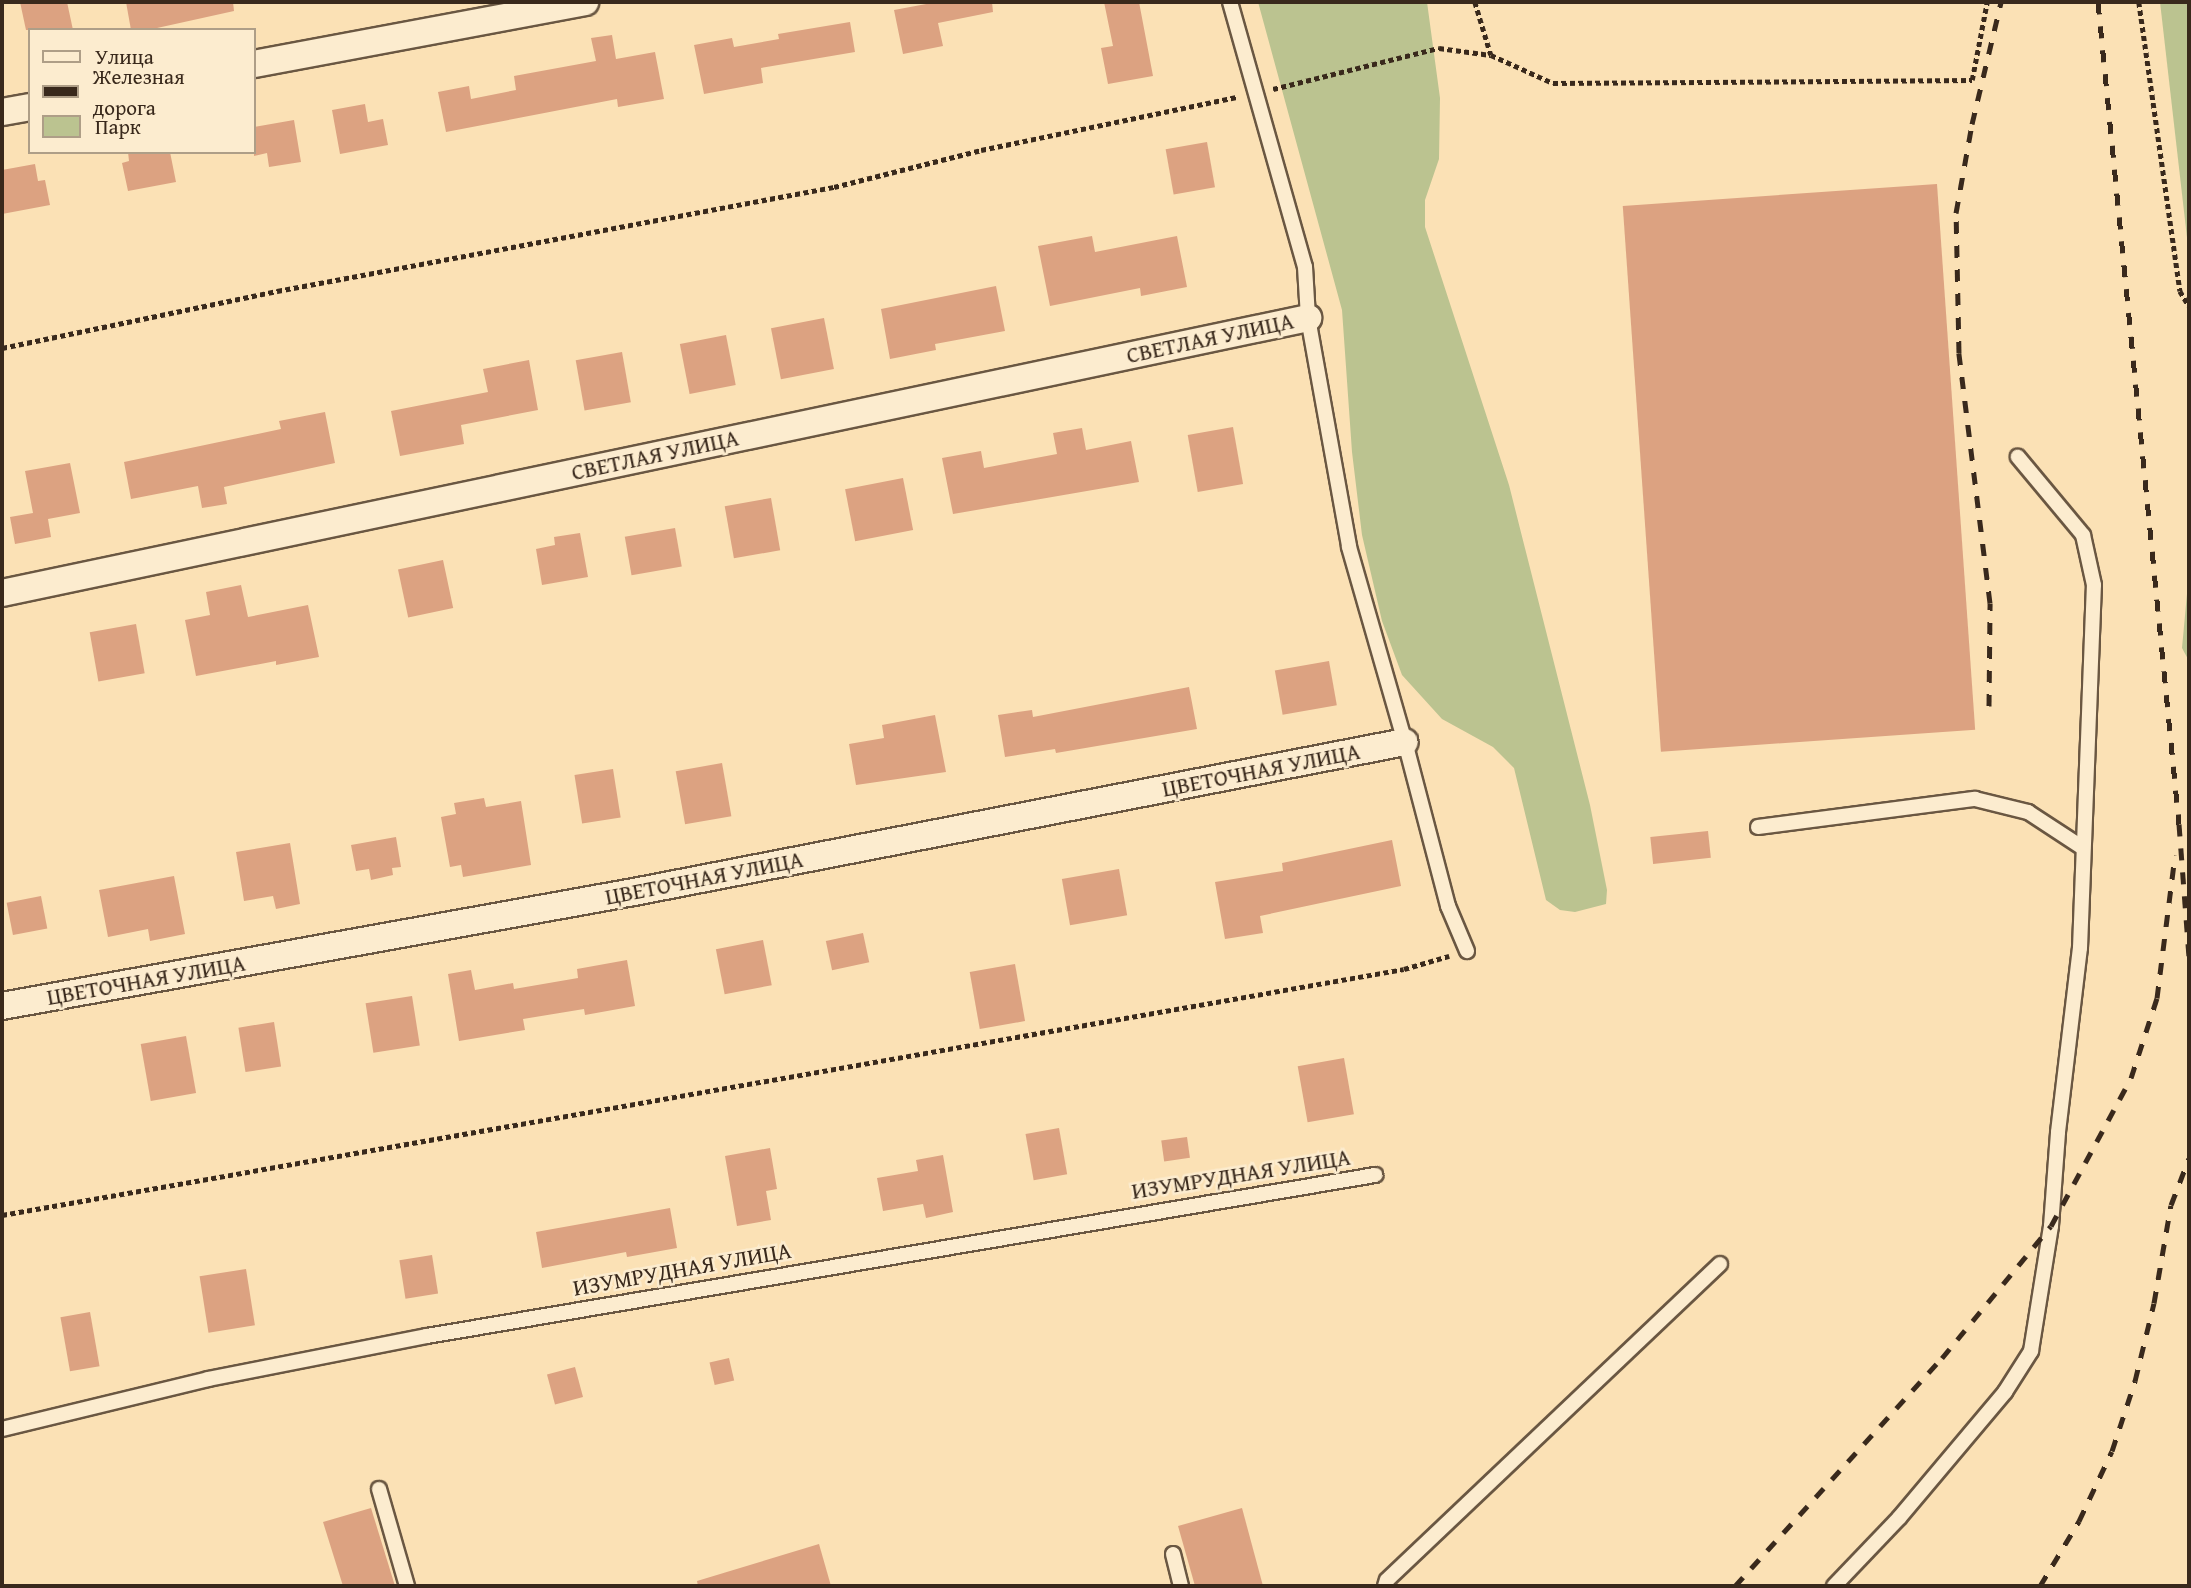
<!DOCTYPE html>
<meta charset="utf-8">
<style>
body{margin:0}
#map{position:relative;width:2191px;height:1588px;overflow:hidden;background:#fbe1b5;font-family:"Gentium Book Plus",serif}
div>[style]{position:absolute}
.green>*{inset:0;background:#bbc390}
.building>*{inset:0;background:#dca281;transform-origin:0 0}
.path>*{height:4.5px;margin-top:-2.25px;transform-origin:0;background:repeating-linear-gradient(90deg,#39291c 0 5px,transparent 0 8.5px)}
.roads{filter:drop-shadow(2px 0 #6a5742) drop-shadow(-2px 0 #6a5742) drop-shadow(0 2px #6a5742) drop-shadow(0 -2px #6a5742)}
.lane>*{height:14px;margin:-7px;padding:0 7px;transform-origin:7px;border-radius:7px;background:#fceccf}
.street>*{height:26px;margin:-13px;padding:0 13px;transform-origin:13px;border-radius:13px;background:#fceccf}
.rail>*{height:5px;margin-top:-2.5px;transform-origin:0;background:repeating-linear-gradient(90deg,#39291c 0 12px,transparent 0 24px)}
span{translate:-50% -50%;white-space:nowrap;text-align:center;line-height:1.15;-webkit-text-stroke:5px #fceccf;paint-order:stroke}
.street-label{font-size:23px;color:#39291c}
.frame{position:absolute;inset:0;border:4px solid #39291c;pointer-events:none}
.legend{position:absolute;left:28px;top:28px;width:228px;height:126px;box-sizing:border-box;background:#fceccf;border:2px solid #ae9e87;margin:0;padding:9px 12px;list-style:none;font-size:21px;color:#39291c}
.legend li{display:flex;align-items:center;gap:14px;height:35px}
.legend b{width:35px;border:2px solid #ae9e87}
</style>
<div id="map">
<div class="green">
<i style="clip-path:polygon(1258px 2px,1427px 2px,1440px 98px,1439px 159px,1425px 200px,1425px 227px,1509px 485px,1590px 805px,1607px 890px,1606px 904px,1575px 912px,1560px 910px,1546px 900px,1514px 768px,1493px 747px,1442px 719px,1402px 675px,1382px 621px,1362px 535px,1352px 452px,1342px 310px)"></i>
<i style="clip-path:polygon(2160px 2px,2189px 2px,2189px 255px)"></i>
<i style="clip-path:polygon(2189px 572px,2189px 661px,2182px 648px)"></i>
</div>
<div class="building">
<i style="clip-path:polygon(20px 2px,67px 2px,73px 30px,26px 30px)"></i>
<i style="clip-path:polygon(126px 2px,233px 2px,234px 11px,148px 30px,131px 30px)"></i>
<i style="clip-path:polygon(937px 2px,992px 2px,993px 12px,938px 23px,943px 46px,903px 54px,894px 10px)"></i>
<i style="clip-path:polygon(1104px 2px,1139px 2px,1153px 76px,1108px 84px,1101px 48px,1113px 46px)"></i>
<i style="clip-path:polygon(850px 22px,855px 52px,761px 68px,763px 83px,704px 94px,694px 45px,732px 38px,734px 47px,779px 39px,778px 34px)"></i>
<i style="clip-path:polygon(612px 35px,616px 59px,655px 52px,664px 99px,618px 107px,617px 99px,446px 132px,438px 92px,469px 86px,471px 99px,516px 90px,514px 76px,596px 61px,591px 38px)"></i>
<i style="clip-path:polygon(365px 104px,368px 122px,383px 119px,388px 145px,340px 154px,332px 110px)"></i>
<i style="clip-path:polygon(294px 120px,301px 162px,269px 167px,267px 153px,254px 156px,254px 127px)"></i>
<i style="left:1207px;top:142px;width:46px;height:42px;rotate:80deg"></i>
<i style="clip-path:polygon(128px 152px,170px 152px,176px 182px,128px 191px,122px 163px,129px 161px)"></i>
<i style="clip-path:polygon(35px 164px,38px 181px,45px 180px,50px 205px,2px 214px,2px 170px)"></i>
<i style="left:1937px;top:184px;width:547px;height:315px;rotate:86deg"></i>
<i style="clip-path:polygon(1092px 236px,1095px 252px,1177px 236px,1187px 287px,1141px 296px,1140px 288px,1050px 306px,1038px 246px)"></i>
<i style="clip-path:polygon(996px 286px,1005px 331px,935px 344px,936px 350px,890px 359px,881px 309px)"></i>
<i style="left:824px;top:318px;width:52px;height:54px;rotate:79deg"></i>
<i style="left:726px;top:335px;width:51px;height:47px;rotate:79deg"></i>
<i style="left:622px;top:352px;width:51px;height:47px;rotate:80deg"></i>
<i style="clip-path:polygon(529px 360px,538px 410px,461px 425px,464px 444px,400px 456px,391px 411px,488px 392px,483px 369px)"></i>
<i style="clip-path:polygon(325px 412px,335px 463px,224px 487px,227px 504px,202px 508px,198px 486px,131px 499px,124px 462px,281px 429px,279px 421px)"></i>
<i style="left:1233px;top:427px;width:58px;height:46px;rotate:80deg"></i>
<i style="clip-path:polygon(1082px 428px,1086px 450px,1131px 441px,1139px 482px,953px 514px,942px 458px,981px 451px,984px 468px,1057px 454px,1053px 433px)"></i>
<i style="clip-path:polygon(70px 463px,80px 513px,48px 519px,51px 537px,15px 544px,10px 517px,33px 513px,25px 471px)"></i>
<i style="left:903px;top:478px;width:53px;height:59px;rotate:79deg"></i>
<i style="left:771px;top:498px;width:53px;height:47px;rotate:80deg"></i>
<i style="left:675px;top:528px;width:39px;height:51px;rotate:80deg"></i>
<i style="clip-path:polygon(580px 533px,588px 577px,542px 585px,536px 549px,555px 545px,554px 537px)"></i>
<i style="left:443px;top:560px;width:49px;height:46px;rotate:78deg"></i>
<i style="clip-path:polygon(241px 585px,248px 617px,308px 605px,319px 657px,276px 665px,276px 661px,196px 676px,185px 620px,210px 615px,206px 592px)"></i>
<i style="left:136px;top:624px;width:50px;height:47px;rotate:80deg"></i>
<i style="left:1329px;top:661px;width:45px;height:55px;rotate:80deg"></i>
<i style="clip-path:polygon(1189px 687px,1197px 729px,1056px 753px,1055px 749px,1005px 757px,998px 715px,1032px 710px,1033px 717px)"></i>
<i style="clip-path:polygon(935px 715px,946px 772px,856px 785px,849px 744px,884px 738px,882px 725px)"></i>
<i style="left:722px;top:763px;width:54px;height:47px;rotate:80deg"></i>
<i style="left:613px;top:769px;width:49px;height:39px;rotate:81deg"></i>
<i style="clip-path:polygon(484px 798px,486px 807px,521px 801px,531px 865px,463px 877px,461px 865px,450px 867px,441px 817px,456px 814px,454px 803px)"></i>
<i style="left:1708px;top:831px;width:27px;height:58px;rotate:84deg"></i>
<i style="clip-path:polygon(396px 837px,401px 867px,392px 868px,393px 875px,371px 880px,369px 869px,356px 871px,351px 845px)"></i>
<i style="clip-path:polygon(1392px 840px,1401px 886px,1260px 916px,1263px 933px,1225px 939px,1215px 882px,1283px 871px,1282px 863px)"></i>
<i style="clip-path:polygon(290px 843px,300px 904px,276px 909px,273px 896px,244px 901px,236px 852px)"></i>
<i style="left:1119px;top:869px;width:47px;height:58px;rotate:80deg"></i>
<i style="clip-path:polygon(174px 876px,185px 934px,150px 941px,148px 929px,108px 937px,99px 890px)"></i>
<i style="left:41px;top:896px;width:33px;height:35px;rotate:79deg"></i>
<i style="left:863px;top:933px;width:30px;height:38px;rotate:78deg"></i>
<i style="left:763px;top:940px;width:46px;height:48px;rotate:79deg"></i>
<i style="clip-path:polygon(627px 960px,635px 1006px,585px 1015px,584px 1009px,523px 1019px,525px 1030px,459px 1041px,448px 974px,471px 970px,475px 990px,513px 983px,514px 989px,578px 978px,577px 969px)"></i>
<i style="left:1015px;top:964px;width:58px;height:46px;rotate:80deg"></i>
<i style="left:412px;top:996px;width:50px;height:47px;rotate:81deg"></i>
<i style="left:274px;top:1022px;width:45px;height:36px;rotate:81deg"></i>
<i style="left:186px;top:1036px;width:58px;height:46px;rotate:80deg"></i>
<i style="left:1344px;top:1058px;width:57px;height:47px;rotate:80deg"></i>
<i style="left:1059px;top:1128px;width:47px;height:34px;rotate:80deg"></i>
<i style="left:1187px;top:1137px;width:21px;height:26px;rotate:82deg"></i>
<i style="clip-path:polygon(770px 1148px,777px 1189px,766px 1191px,771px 1220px,737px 1226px,725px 1156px)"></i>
<i style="clip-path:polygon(943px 1155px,953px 1212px,926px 1218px,923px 1204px,883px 1211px,877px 1178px,918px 1171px,916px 1160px)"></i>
<i style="clip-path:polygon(670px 1208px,677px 1248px,627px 1257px,626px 1252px,542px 1268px,536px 1232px)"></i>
<i style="left:432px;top:1255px;width:39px;height:33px;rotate:81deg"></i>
<i style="left:246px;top:1269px;width:57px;height:47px;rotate:81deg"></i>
<i style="left:90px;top:1312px;width:55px;height:30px;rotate:80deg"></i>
<i style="left:729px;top:1358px;width:23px;height:20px;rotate:77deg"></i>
<i style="left:575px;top:1367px;width:31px;height:29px;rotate:75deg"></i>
<i style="clip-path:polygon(371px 1508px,395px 1586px,343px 1586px,323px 1522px)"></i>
<i style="clip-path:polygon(1242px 1508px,1263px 1586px,1195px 1586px,1178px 1526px)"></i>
<i style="clip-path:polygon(819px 1544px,831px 1586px,698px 1586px,697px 1581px)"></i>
</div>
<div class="path">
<i style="left:1475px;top:2px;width:55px;rotate:73.2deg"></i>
<i style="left:1491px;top:55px;width:68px;rotate:24.3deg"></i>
<i style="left:1553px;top:83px;width:419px;rotate:-0.4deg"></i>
<i style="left:1972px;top:80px;width:79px;rotate:-79.1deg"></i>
<i style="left:2139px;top:2px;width:292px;rotate:81.9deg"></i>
<i style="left:2180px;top:291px;width:17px;rotate:59deg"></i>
<i style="left:1273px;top:89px;width:171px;rotate:-13.9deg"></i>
<i style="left:1439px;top:48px;width:52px;rotate:7.7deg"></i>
<i style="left:2px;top:348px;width:281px;rotate:-11.7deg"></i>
<i style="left:277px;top:291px;width:567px;rotate:-10.58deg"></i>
<i style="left:834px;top:187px;width:152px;rotate:-14.1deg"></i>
<i style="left:981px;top:150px;width:261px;rotate:-11.7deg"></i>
<i style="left:2px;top:1215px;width:1423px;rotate:-9.95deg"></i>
<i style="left:1404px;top:969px;width:47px;rotate:-16.1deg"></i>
</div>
<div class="roads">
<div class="lane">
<i style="left:1230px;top:2px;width:275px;rotate:74.2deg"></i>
<i style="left:1305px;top:267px;width:51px;rotate:86.6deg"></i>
<i style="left:1308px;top:318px;width:233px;rotate:79.8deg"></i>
<i style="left:1349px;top:547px;width:203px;rotate:74deg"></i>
<i style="left:1405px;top:742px;width:170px;rotate:75.3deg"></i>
<i style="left:1448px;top:906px;width:49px;rotate:67.1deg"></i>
<i style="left:1758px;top:827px;width:219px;rotate:-7.4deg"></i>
<i style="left:1975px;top:799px;width:55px;rotate:13.8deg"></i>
<i style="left:2028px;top:812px;width:66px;rotate:33.2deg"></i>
<i style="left:2px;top:1429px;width:212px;rotate:-13.6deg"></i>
<i style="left:208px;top:1379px;width:223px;rotate:-11.1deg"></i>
<i style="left:427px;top:1336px;width:962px;rotate:-9.64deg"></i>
<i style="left:379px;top:1489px;width:101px;rotate:73.9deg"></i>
<i style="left:1173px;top:1554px;width:33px;rotate:76deg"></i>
<i style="left:1385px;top:1586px;width:6px;rotate:-72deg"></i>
<i style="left:1387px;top:1580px;width:459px;rotate:-43.5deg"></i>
<i style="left:1834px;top:1586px;width:94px;rotate:-46.3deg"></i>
<i style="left:1899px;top:1518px;width:165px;rotate:-49.9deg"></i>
<i style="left:2005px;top:1392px;width:49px;rotate:-57.6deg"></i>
<i style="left:2031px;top:1351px;width:127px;rotate:-80.9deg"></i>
<i style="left:2051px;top:1226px;width:94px;rotate:-85.7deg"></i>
<i style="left:2058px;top:1132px;width:185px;rotate:-83.2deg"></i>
<i style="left:2080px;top:948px;width:363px;rotate:-87.8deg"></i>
<i style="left:2094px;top:585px;width:51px;rotate:-102.4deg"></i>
<i style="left:2083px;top:535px;width:102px;rotate:-129.8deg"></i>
</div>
<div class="street">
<i style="left:254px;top:64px;width:337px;rotate:-10.6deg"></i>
<i style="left:2px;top:112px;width:28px;rotate:-10deg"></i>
<i style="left:2px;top:593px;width:1335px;rotate:-11.89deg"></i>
<i style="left:2px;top:1006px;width:642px;rotate:-10.23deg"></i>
<i style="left:634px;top:892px;width:785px;rotate:-11.01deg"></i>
</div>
</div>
<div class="rail">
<i style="left:2098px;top:2px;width:826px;rotate:84.37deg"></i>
<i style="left:2179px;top:824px;width:134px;rotate:85.7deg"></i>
<i style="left:1989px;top:706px;width:103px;rotate:-89.4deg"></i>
<i style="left:1990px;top:603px;width:252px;rotate:-97.1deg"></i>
<i style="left:1959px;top:353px;width:140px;rotate:-91.2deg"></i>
<i style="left:1956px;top:213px;width:90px;rotate:-79.8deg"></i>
<i style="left:1972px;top:124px;width:125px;rotate:-76.6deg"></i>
<i style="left:1735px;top:1586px;width:308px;rotate:-47.8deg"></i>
<i style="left:1942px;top:1358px;width:171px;rotate:-50.5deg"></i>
<i style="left:2051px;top:1226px;width:168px;rotate:-61.6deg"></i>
<i style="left:2131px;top:1078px;width:84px;rotate:-72deg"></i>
<i style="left:2157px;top:998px;width:144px;rotate:-82.8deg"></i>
<i style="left:2040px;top:1586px;width:76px;rotate:-59deg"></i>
<i style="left:2079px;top:1521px;width:77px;rotate:-64.8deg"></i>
<i style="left:2112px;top:1451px;width:74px;rotate:-71.8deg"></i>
<i style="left:2135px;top:1381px;width:80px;rotate:-76.3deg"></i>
<i style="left:2154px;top:1303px;width:99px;rotate:-80.2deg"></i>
<i style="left:2171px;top:1205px;width:50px;rotate:-69deg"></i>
</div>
<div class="street-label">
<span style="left:1210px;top:338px;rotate:-12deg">СВЕТЛАЯ УЛИЦА</span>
<span style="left:655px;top:455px;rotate:-12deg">СВЕТЛАЯ УЛИЦА</span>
<span style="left:1261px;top:770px;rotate:-11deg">ЦВЕТОЧНАЯ УЛИЦА</span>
<span style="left:704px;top:878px;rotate:-11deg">ЦВЕТОЧНАЯ УЛИЦА</span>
<span style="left:146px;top:980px;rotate:-10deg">ЦВЕТОЧНАЯ УЛИЦА</span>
<span style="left:1241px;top:1174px;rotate:-9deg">ИЗУМРУДНАЯ УЛИЦА</span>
<span style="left:682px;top:1269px;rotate:-10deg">ИЗУМРУДНАЯ УЛИЦА</span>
</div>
<div class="frame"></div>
<ul class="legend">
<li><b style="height:9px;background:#fceccf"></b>Улица</li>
<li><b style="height:9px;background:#39291c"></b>Железная дорога</li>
<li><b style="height:19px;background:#bbc390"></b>Парк</li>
</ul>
</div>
